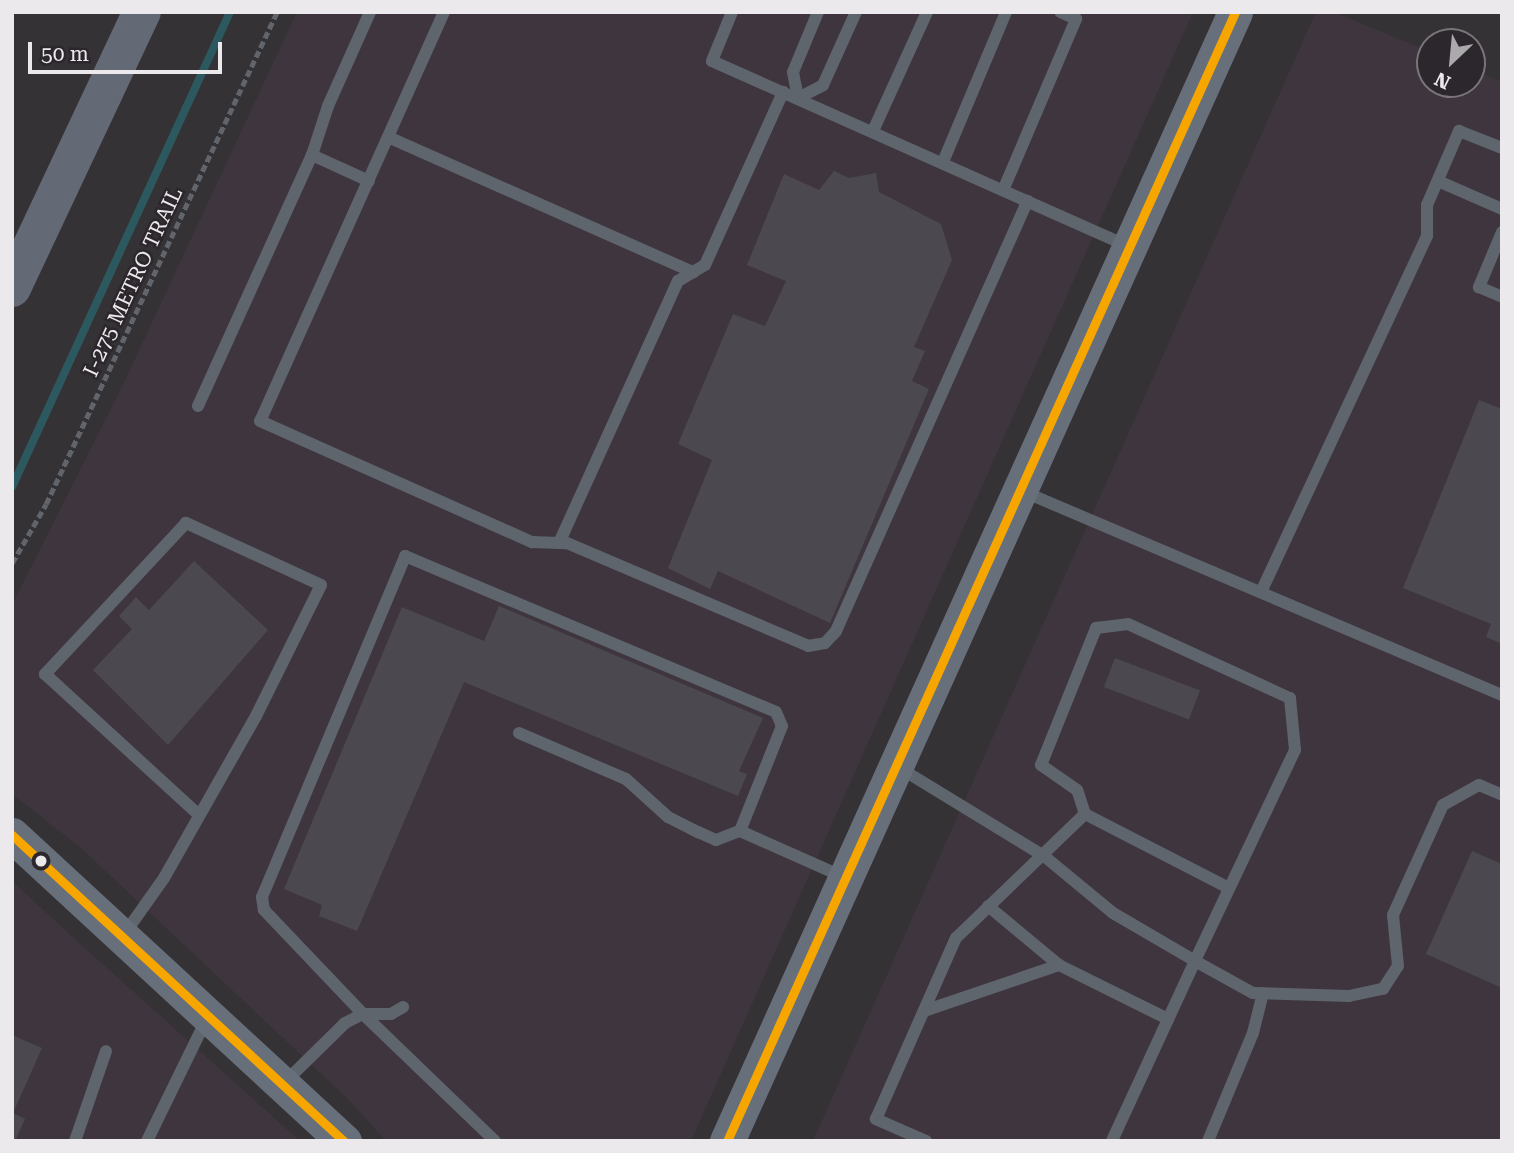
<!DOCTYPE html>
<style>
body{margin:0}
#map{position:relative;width:1514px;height:1153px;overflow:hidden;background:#353235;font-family:"Roboto Serif",serif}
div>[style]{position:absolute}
.built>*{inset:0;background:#3f353e}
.stream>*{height:8px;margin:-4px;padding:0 4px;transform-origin:4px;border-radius:4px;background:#2c595f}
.building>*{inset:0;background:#4b484f;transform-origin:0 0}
.path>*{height:4.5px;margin-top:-2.25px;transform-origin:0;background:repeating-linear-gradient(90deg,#61656b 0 7px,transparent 0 10.5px)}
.lane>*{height:12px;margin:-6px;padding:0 6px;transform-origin:6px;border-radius:6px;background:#5e656d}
.secondary>*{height:35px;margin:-17.5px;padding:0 17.5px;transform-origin:17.5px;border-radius:17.5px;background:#676f7a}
.highway>*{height:38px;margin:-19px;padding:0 19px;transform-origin:19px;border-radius:19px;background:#636975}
.bus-1>*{height:9px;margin:-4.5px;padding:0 4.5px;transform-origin:4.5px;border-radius:4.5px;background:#f7a600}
.dots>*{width:19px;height:19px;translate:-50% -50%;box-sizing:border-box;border:4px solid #2c272c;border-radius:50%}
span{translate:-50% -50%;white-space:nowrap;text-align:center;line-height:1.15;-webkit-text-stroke:5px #2c272c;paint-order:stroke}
.street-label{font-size:21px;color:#ece9ec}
.frame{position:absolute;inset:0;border:14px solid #ece9ec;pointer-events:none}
.north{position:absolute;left:1416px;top:28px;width:70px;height:70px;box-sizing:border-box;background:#2c272c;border:2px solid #797579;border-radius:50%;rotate:206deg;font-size:19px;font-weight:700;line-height:28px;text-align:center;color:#ece9ec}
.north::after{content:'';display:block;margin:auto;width:24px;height:32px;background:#aca9ac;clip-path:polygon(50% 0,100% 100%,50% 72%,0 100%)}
.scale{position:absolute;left:28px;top:42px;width:194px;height:32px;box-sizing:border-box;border:4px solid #ece9ec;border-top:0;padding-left:9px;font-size:21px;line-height:24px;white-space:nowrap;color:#ece9ec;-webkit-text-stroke:5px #2c272c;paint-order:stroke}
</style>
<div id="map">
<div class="built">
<i style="clip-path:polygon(297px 12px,1193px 12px,691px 1141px,386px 1141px,348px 1099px,80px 847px,12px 794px,12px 605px,120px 391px)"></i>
<i style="clip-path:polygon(1316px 12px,1334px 12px,1430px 52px,1430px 84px,1472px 84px,1472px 70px,1502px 82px,1502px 1141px,813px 1141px)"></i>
<i style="clip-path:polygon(12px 881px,79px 943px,300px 1141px,12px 1141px)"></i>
</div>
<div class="stream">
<i style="left:12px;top:487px;width:523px;rotate:-65.35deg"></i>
</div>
<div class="building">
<i style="clip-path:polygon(834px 171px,849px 178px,876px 173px,879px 192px,941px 224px,952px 260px,914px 347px,925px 351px,912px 381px,929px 389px,830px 623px,718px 571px,710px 589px,668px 568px,712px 460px,678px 444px,733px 314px,765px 326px,786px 281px,747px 265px,784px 174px,819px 190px)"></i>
<i style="clip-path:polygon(1479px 400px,1502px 409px,1502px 644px,1486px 637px,1491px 624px,1403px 588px)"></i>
<i style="clip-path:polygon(194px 561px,268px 630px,168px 745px,93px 670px,132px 629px,119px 616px,136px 597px,149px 610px)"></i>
<i style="clip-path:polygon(499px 606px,763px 718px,739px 771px,747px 774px,738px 796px,464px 682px,357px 931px,319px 916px,322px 905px,284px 889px,402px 607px,484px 641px)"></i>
<i style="left:1115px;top:658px;width:91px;height:31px;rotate:21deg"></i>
<i style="clip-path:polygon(1472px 851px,1502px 864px,1502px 988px,1426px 954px)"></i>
<i style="clip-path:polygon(12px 1035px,42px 1048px,13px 1113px,25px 1119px,15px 1141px,12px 1141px)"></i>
</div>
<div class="path">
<i style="left:12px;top:563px;width:68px;rotate:-60deg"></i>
<i style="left:46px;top:504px;width:544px;rotate:-64.85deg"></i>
</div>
<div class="lane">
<i style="left:444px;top:12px;width:448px;rotate:114.2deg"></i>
<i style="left:260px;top:421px;width:298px;rotate:24deg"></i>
<i style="left:532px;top:542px;width:35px;rotate:2deg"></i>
<i style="left:567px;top:543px;width:262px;rotate:23.1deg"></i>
<i style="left:808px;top:646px;width:17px;rotate:-10deg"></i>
<i style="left:825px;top:643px;width:16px;rotate:-47deg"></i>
<i style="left:836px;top:631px;width:471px;rotate:-66deg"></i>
<i style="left:732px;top:12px;width:53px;rotate:112.2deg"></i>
<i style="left:712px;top:61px;width:455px;rotate:24deg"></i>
<i style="left:798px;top:98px;width:28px;rotate:-27deg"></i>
<i style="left:823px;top:85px;width:80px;rotate:-65.7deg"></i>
<i style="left:798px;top:98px;width:26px;rotate:-101deg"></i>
<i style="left:793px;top:72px;width:65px;rotate:-67.4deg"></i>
<i style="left:873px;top:131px;width:131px;rotate:-65.6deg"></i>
<i style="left:388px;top:137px;width:334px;rotate:23.9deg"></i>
<i style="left:943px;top:162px;width:163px;rotate:-67.2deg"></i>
<i style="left:369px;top:181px;width:63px;rotate:-155.5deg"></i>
<i style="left:312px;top:155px;width:52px;rotate:-71.9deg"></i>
<i style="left:328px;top:106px;width:103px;rotate:-65.9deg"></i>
<i style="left:1438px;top:181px;width:70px;rotate:23.6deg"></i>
<i style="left:1004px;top:188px;width:184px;rotate:-66.9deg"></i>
<i style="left:1076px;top:19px;width:17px;rotate:-156deg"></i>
<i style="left:1502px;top:232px;width:60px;rotate:112.7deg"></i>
<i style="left:1479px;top:287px;width:25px;rotate:23deg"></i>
<i style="left:198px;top:406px;width:276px;rotate:-65.6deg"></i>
<i style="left:1022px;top:491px;width:522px;rotate:23.03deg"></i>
<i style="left:559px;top:543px;width:288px;rotate:-65.6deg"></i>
<i style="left:678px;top:281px;width:31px;rotate:-31deg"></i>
<i style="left:705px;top:265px;width:190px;rotate:-65.7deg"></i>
<i style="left:1261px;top:592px;width:393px;rotate:-65deg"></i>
<i style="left:1427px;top:236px;width:31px;rotate:-90deg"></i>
<i style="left:1427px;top:205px;width:81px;rotate:-66.6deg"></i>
<i style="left:1459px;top:131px;width:46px;rotate:21.6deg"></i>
<i style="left:519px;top:733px;width:116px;rotate:23.3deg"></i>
<i style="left:626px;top:779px;width:57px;rotate:42.1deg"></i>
<i style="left:668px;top:817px;width:34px;rotate:27deg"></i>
<i style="left:698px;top:832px;width:20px;rotate:24deg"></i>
<i style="left:716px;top:840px;width:26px;rotate:-21deg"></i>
<i style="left:740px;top:831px;width:114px;rotate:23.9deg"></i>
<i style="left:898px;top:767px;width:171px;rotate:31.4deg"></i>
<i style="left:1044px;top:856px;width:89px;rotate:39.6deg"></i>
<i style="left:1113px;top:913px;width:95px;rotate:30.3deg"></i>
<i style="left:1195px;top:961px;width:198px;rotate:114.8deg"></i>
<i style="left:1085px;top:814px;width:162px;rotate:27.2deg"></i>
<i style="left:988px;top:906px;width:92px;rotate:39.7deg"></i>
<i style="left:1059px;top:965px;width:122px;rotate:26.4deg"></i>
<i style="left:123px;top:936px;width:71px;rotate:-54.7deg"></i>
<i style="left:164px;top:878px;width:186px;rotate:-60.4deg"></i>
<i style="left:256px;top:716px;width:146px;rotate:-63.6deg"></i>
<i style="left:321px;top:585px;width:149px;rotate:-155.3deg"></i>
<i style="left:186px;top:523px;width:207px;rotate:133deg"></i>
<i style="left:45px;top:674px;width:209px;rotate:42.5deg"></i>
<i style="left:924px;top:1011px;width:143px;rotate:-18.8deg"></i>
<i style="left:285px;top:1082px;width:84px;rotate:-44.5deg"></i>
<i style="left:345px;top:1023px;width:20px;rotate:-27deg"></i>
<i style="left:363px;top:1014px;width:28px"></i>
<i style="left:391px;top:1014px;width:14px;rotate:-30deg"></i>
<i style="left:75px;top:1141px;width:95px;rotate:-71deg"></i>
<i style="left:147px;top:1141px;width:137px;rotate:-64deg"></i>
<i style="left:495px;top:1141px;width:183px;rotate:-136.1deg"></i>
<i style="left:363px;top:1014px;width:144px;rotate:-133.6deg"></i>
<i style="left:264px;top:910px;width:13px;rotate:-99deg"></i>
<i style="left:262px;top:897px;width:370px;rotate:-67.2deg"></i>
<i style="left:405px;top:556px;width:402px;rotate:22.8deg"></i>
<i style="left:776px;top:712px;width:15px;rotate:67deg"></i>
<i style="left:782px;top:726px;width:113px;rotate:111.8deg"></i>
<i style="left:926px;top:1141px;width:55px;rotate:-156.3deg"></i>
<i style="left:876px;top:1119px;width:198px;rotate:-66.2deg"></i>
<i style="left:956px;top:938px;width:179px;rotate:-43.9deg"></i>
<i style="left:1085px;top:814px;width:25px;rotate:-108deg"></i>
<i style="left:1077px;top:790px;width:44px;rotate:-145.2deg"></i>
<i style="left:1041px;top:765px;width:148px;rotate:-68.1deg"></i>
<i style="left:1096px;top:628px;width:32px;rotate:-7deg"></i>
<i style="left:1128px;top:624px;width:178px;rotate:24.6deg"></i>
<i style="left:1290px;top:698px;width:52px;rotate:84.5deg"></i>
<i style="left:1295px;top:750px;width:233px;rotate:115.4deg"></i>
<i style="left:1195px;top:961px;width:66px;rotate:28.9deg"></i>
<i style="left:1253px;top:993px;width:96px;rotate:1.8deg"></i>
<i style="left:1349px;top:996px;width:35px;rotate:-12deg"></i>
<i style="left:1383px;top:989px;width:27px;rotate:-57deg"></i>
<i style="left:1398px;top:966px;width:51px;rotate:-95.6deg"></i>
<i style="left:1393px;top:915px;width:121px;rotate:-65.6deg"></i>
<i style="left:1443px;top:805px;width:41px;rotate:-29.1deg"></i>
<i style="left:1479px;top:785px;width:25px;rotate:23deg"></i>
<i style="left:1208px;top:1141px;width:117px;rotate:-67.4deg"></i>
<i style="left:1253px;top:1033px;width:41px;rotate:-76deg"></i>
</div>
<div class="secondary">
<i style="left:12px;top:835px;width:452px;rotate:42.7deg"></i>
<i style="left:727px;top:1141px;width:1238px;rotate:-65.77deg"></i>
</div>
<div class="highway">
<i style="left:12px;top:288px;width:305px;rotate:-64.8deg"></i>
</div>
<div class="bus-1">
<i style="left:12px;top:835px;width:452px;rotate:42.7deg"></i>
<i style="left:727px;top:1141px;width:1238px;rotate:-65.77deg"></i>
</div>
<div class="dots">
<i style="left:41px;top:861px;background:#ece9ec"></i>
</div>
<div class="street-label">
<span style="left:133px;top:282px;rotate:-65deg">I-275 METRO TRAIL</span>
</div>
<div class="frame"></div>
<div class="north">N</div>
<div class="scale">50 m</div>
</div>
